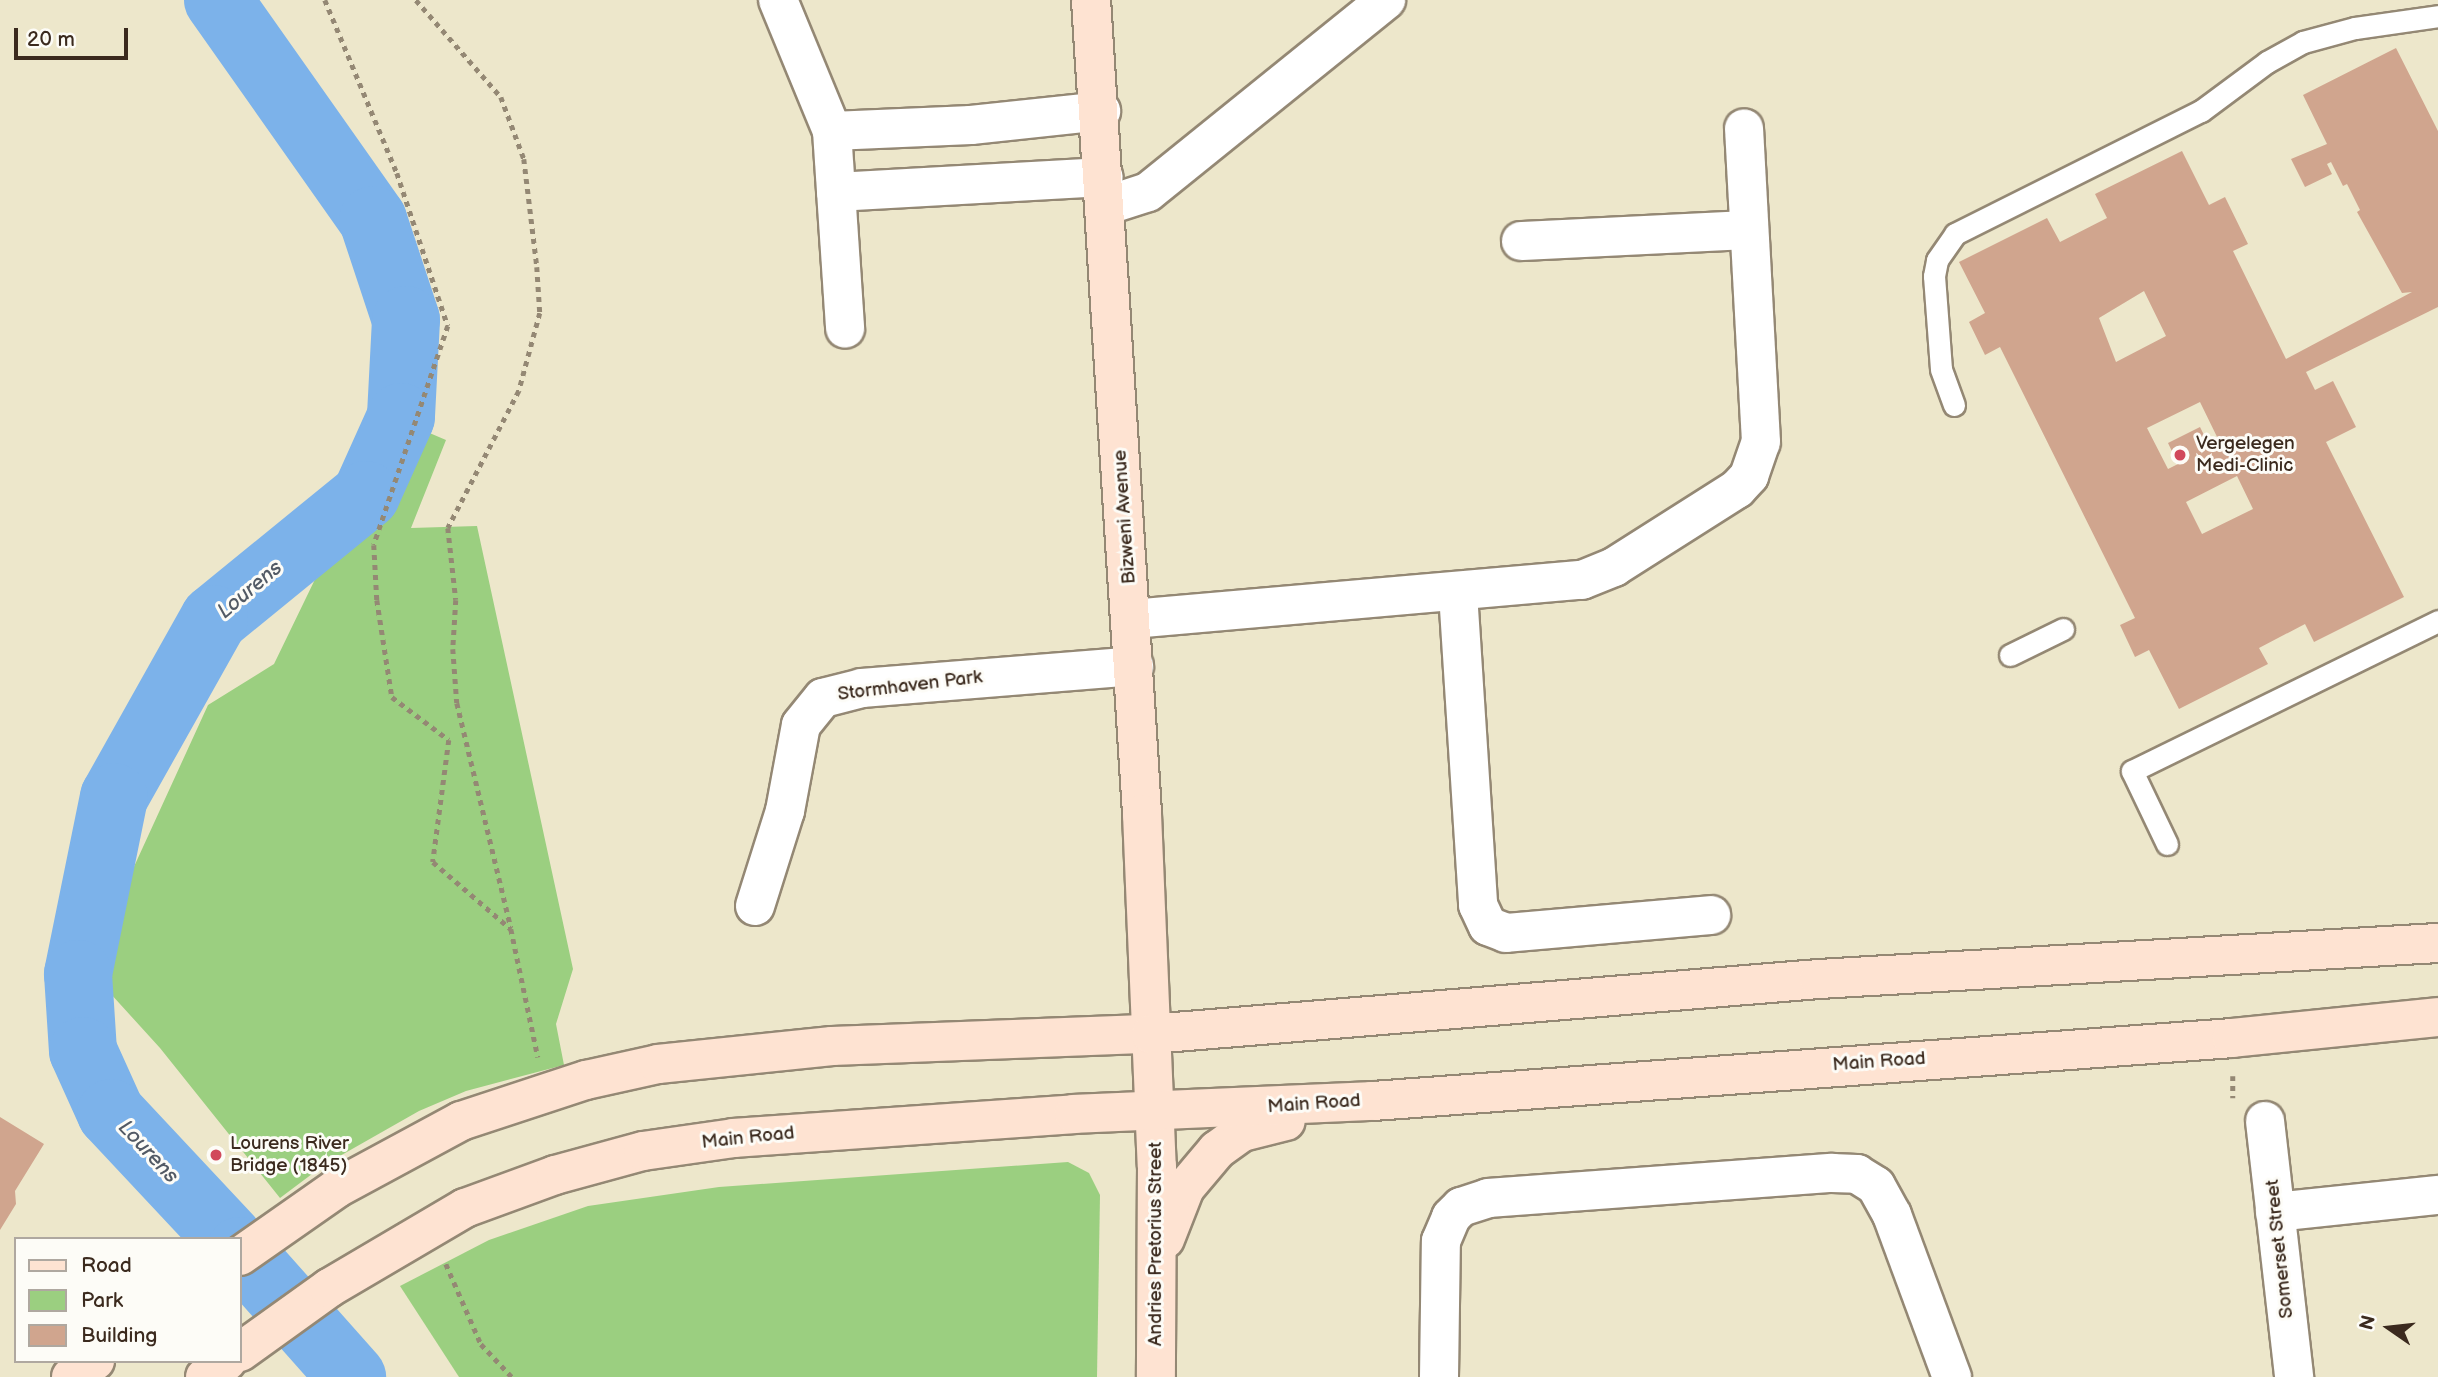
<!DOCTYPE html>
<style>
body{margin:0}
#map{position:relative;width:2438px;height:1377px;overflow:hidden;background:#ede7cb;font-family:"Balsamiq Sans",sans-serif}
div>[style]{position:absolute}
.green>*{inset:0;background:#9bcf80}
.river>*{height:68px;margin:-34px;padding:0 34px;transform-origin:34px;border-radius:34px;background:#7cb2ea}
.building>*{inset:0;background:#d0a58e}
.path>*{height:4.5px;margin-top:-2.25px;transform-origin:0;background:repeating-linear-gradient(90deg,#948874 0 5px,transparent 0 10px)}
.roads{filter:drop-shadow(2px 0 #948874) drop-shadow(-2px 0 #948874) drop-shadow(0 2px #948874) drop-shadow(0 -2px #948874)}
.lane>*{height:21px;margin:-10.5px;padding:0 10.5px;transform-origin:10.5px;border-radius:10.5px;background:#fff}
.street>*{height:38px;margin:-19px;padding:0 19px;transform-origin:19px;border-radius:19px;background:#fff}
.secondary>*{height:38px;margin:-19px;padding:0 19px;transform-origin:19px;border-radius:19px;background:#fee3d2}
.dots>*{width:19px;height:19px;translate:-50% -50%;box-sizing:border-box;border:4px solid #fdfcf7;border-radius:50%}
span{translate:-50% -50%;white-space:nowrap;text-align:center;line-height:1.15;-webkit-text-stroke:6px #fdfcf7;paint-order:stroke}
.poi-label{font-size:19px;color:#3b2a1e}
.left{translate:0 -50%;text-align:left}
.street-label{font-size:19px;color:#3b2a1e}
.water-label{font-size:21px;color:#525a65;font-style:italic}
.legend{position:absolute;left:14px;top:1237px;width:228px;height:126px;box-sizing:border-box;background:#fdfcf7;border:2px solid #afa8a0;margin:0;padding:9px 12px;list-style:none;font-size:21px;color:#3b2a1e}
.legend li{display:flex;align-items:center;gap:14px;height:35px}
.legend b{width:35px;border:2px solid #afa8a0}
.north{position:absolute;left:2354px;top:1293px;width:70px;height:70px;-webkit-text-stroke:5px #fdfcf7;paint-order:stroke;rotate:284deg;font-size:19px;font-weight:700;line-height:28px;text-align:center;color:#3b2a1e}
.north::after{content:'';display:block;margin:auto;width:24px;height:32px;background:#3b2a1e;clip-path:polygon(50% 0,100% 100%,50% 72%,0 100%)}
.scale{position:absolute;left:14px;top:28px;width:114px;height:32px;box-sizing:border-box;border:4px solid #3b2a1e;border-top:0;padding-left:9px;font-size:21px;line-height:24px;white-space:nowrap;color:#3b2a1e;-webkit-text-stroke:5px #fdfcf7;paint-order:stroke}
</style>
<div id="map">
<div class="green">
<i style="clip-path:polygon(406px 423px,446px 440px,411px 528px,477px 526px,573px 969px,556px 1024px,564px 1065px,466px 1091px,419px 1111px,324px 1165px,280px 1198px,160px 1048px,100px 982px,105px 930px,208px 705px,274px 664px,320px 569px,374px 505px)"></i>
<i style="clip-path:polygon(1068px 1162px,1089px 1173px,1100px 1195px,1097px 1377px,459px 1377px,400px 1286px,489px 1240px,588px 1206px,719px 1187px)"></i>
</div>
<div class="river">
<i style="left:218px;top:0;width:269px;rotate:54.8deg"></i>
<i style="left:373px;top:220px;width:105px;rotate:71.7deg"></i>
<i style="left:406px;top:320px;width:97px;rotate:93deg"></i>
<i style="left:401px;top:417px;width:85px;rotate:114.2deg"></i>
<i style="left:366px;top:495px;width:196px;rotate:140.8deg"></i>
<i style="left:214px;top:619px;width:204px;rotate:119.3deg"></i>
<i style="left:114px;top:797px;width:181px;rotate:101.5deg"></i>
<i style="left:78px;top:974px;width:77px;rotate:86.3deg"></i>
<i style="left:83px;top:1051px;width:68px;rotate:65.7deg"></i>
<i style="left:111px;top:1113px;width:173px;rotate:46.9deg"></i>
<i style="left:240px;top:1251px;width:169px;rotate:48.4deg"></i>
</div>
<div class="building">
<i style="clip-path:polygon(evenodd,2396px 48px,2438px 131px,2438px 307px,2306px 372px,2315px 390px,2333px 381px,2356px 427px,2326px 442px,2404px 597px,2314px 642px,2305px 624px,2259px 648px,2268px 664px,2179px 709px,2149px 650px,2135px 657px,2120px 625px,2135px 618px,2000px 347px,1985px 355px,1969px 322px,1985px 313px,1959px 262px,2047px 218px,2060px 242px,2107px 218px,2095px 194px,2182px 151px,2209px 205px,2225px 197px,2248px 244px,2233px 251px,2286px 359px,2412px 292px,2402px 293px,2357px 212px,2360px 210px,2347px 184px,2343px 186px,2331px 162px,2327px 164px,2332px 174px,2305px 187px,2291px 159px,2327px 144px,2303px 95px,2396px 48px,2144px 291px,2166px 336px,2116px 362px,2099px 318px,2144px 291px,2396px 48px,2200px 402px,2220px 443px,2210px 447px,2200px 427px,2168px 443px,2178px 464px,2168px 469px,2147px 428px,2200px 402px,2396px 48px,2237px 476px,2253px 509px,2202px 534px,2186px 502px,2237px 476px)"></i>
<i style="clip-path:polygon(0 1117px,44px 1144px,15px 1191px,16px 1204px,0 1230px)"></i>
</div>
<div class="path">
<i style="left:325px;top:0;width:187px;rotate:67.4deg"></i>
<i style="left:397px;top:173px;width:161px;rotate:71.6deg"></i>
<i style="left:448px;top:326px;width:231px;rotate:108.7deg"></i>
<i style="left:374px;top:545px;width:55px;rotate:86.9deg"></i>
<i style="left:377px;top:600px;width:98px;rotate:81.2deg"></i>
<i style="left:392px;top:697px;width:71px;rotate:37deg"></i>
<i style="left:449px;top:740px;width:123px;rotate:97.5deg"></i>
<i style="left:433px;top:862px;width:103px;rotate:40.7deg"></i>
<i style="left:511px;top:929px;width:131px;rotate:78.1deg"></i>
<i style="left:416px;top:0;width:129px;rotate:48.8deg"></i>
<i style="left:501px;top:97px;width:66px;rotate:69.6deg"></i>
<i style="left:524px;top:159px;width:109px;rotate:83.1deg"></i>
<i style="left:537px;top:267px;width:46px;rotate:86.3deg"></i>
<i style="left:540px;top:313px;width:81px;rotate:105.1deg"></i>
<i style="left:519px;top:391px;width:154px;rotate:117.4deg"></i>
<i style="left:448px;top:528px;width:72px;rotate:83.7deg"></i>
<i style="left:456px;top:600px;width:49px;rotate:93.5deg"></i>
<i style="left:453px;top:649px;width:54px;rotate:85.8deg"></i>
<i style="left:457px;top:703px;width:231px;rotate:76.5deg"></i>
<i style="left:2233px;top:1076px;width:22px;rotate:90deg"></i>
<i style="left:446px;top:1264px;width:87px;rotate:66.4deg"></i>
<i style="left:481px;top:1344px;width:45px;rotate:46.8deg"></i>
</div>
<div class="roads">
<div class="lane">
<i style="left:1954px;top:405px;width:38px;rotate:-110deg"></i>
<i style="left:1941px;top:369px;width:93px;rotate:-94.3deg"></i>
<i style="left:1934px;top:276px;width:16px;rotate:-79deg"></i>
<i style="left:1937px;top:260px;width:32px;rotate:-55deg"></i>
<i style="left:1955px;top:234px;width:275px;rotate:-26.6deg"></i>
<i style="left:2201px;top:111px;width:82px;rotate:-36.6deg"></i>
<i style="left:2267px;top:62px;width:41px;rotate:-29.1deg"></i>
<i style="left:2303px;top:42px;width:54px;rotate:-15.1deg"></i>
<i style="left:2355px;top:28px;width:84px;rotate:-8.2deg"></i>
<i style="left:2010px;top:655px;width:59px;rotate:-26.1deg"></i>
<i style="left:2167px;top:844px;width:81px;rotate:-115.6deg"></i>
<i style="left:2132px;top:771px;width:341px;rotate:-26.1deg"></i>
</div>
<div class="street">
<i style="left:778px;top:0;width:142px;rotate:67.6deg"></i>
<i style="left:832px;top:131px;width:198px;rotate:86.2deg"></i>
<i style="left:832px;top:131px;width:139px;rotate:-2.5deg"></i>
<i style="left:971px;top:125px;width:131px;rotate:-6.1deg"></i>
<i style="left:836px;top:192px;width:268px;rotate:-3.2deg"></i>
<i style="left:1105px;top:206px;width:45px;rotate:-18deg"></i>
<i style="left:1148px;top:192px;width:306px;rotate:-38.9deg"></i>
<i style="left:1521px;top:241px;width:228px;rotate:-2.8deg"></i>
<i style="left:1458px;top:593px;width:313px;rotate:86.3deg"></i>
<i style="left:1478px;top:905px;width:23px;rotate:65deg"></i>
<i style="left:1488px;top:926px;width:19px;rotate:21deg"></i>
<i style="left:1506px;top:933px;width:206px;rotate:-5deg"></i>
<i style="left:1132px;top:619px;width:452px;rotate:-5deg"></i>
<i style="left:1582px;top:580px;width:35px;rotate:-22deg"></i>
<i style="left:1614px;top:567px;width:146px;rotate:-32.4deg"></i>
<i style="left:1737px;top:489px;width:18px;rotate:-47deg"></i>
<i style="left:1749px;top:476px;width:36px;rotate:-71deg"></i>
<i style="left:1761px;top:442px;width:314px;rotate:-93.1deg"></i>
<i style="left:755px;top:906px;width:100px;rotate:-72.5deg"></i>
<i style="left:785px;top:811px;width:87px;rotate:-79.5deg"></i>
<i style="left:801px;top:725px;width:35px;rotate:-51deg"></i>
<i style="left:823px;top:698px;width:40px;rotate:-14.4deg"></i>
<i style="left:862px;top:688px;width:273px;rotate:-4.6deg"></i>
<i style="left:2265px;top:1121px;width:258px;rotate:83.5deg"></i>
<i style="left:2275px;top:1212px;width:164px;rotate:-6deg"></i>
<i style="left:1439px;top:1377px;width:136px;rotate:-89.2deg"></i>
<i style="left:1441px;top:1241px;width:26px;rotate:-67deg"></i>
<i style="left:1451px;top:1217px;width:14px;rotate:-45deg"></i>
<i style="left:1461px;top:1207px;width:28px;rotate:-18deg"></i>
<i style="left:1488px;top:1198px;width:345px;rotate:-4.2deg"></i>
<i style="left:1832px;top:1173px;width:25px;rotate:2deg"></i>
<i style="left:1857px;top:1174px;width:22px;rotate:32deg"></i>
<i style="left:1876px;top:1186px;width:33px;rotate:61deg"></i>
<i style="left:1892px;top:1215px;width:173px;rotate:69.7deg"></i>
</div>
<div class="secondary">
<i style="left:1091px;top:0;width:816px;rotate:86.41deg"></i>
<i style="left:1142px;top:814px;width:352px;rotate:87.6deg"></i>
<i style="left:1157px;top:1166px;width:211px;rotate:90.3deg"></i>
<i style="left:1165px;top:1239px;width:55px;rotate:-68.6deg"></i>
<i style="left:1185px;top:1188px;width:50px;rotate:-49.9deg"></i>
<i style="left:1217px;top:1150px;width:31px;rotate:-36deg"></i>
<i style="left:1242px;top:1132px;width:45px;rotate:-14deg"></i>
<i style="left:240px;top:1256px;width:118px;rotate:-35deg"></i>
<i style="left:337px;top:1188px;width:141px;rotate:-28.4deg"></i>
<i style="left:461px;top:1121px;width:132px;rotate:-18.2deg"></i>
<i style="left:586px;top:1080px;width:74px;rotate:-12.5deg"></i>
<i style="left:658px;top:1064px;width:175px;rotate:-5.9deg"></i>
<i style="left:832px;top:1046px;width:319px;rotate:-2.2deg"></i>
<i style="left:1151px;top:1034px;width:670px;rotate:-4.71deg"></i>
<i style="left:1819px;top:979px;width:620px;rotate:-3.33deg"></i>
<i style="left:240px;top:1352px;width:110px;rotate:-35.7deg"></i>
<i style="left:329px;top:1288px;width:158px;rotate:-30.5deg"></i>
<i style="left:465px;top:1208px;width:96px;rotate:-20.1deg"></i>
<i style="left:555px;top:1175px;width:91px;rotate:-15.3deg"></i>
<i style="left:643px;top:1151px;width:92px;rotate:-8.1deg"></i>
<i style="left:734px;top:1138px;width:341px;rotate:-4deg"></i>
<i style="left:1074px;top:1114px;width:299px;rotate:-2.5deg"></i>
<i style="left:1373px;top:1101px;width:861px;rotate:-4.19deg"></i>
<i style="left:2232px;top:1038px;width:207px;rotate:-5.8deg"></i>
<i style="left:71px;top:1377px;width:29px;rotate:-34deg"></i>
<i style="left:205px;top:1377px;width:27px;rotate:-36deg"></i>
</div>
</div>
<div class="dots">
<i style="left:2180px;top:455px;background:#d1495b"></i>
<i style="left:216px;top:1155px;background:#d1495b"></i>
</div>
<div class="poi-label">
<span class="left" style="left:2196px;top:455px">Vergelegen<br>Medi-Clinic</span>
<span class="left" style="left:230px;top:1155px">Lourens River<br>Bridge (1845)</span>
</div>
<div class="street-label">
<span style="left:1125px;top:517px;rotate:-94deg">Bizweni Avenue</span>
<span style="left:910px;top:686px;rotate:-7deg">Stormhaven Park</span>
<span style="left:1879px;top:1062px;rotate:-4deg">Main Road</span>
<span style="left:1314px;top:1104px;rotate:-4deg">Main Road</span>
<span style="left:748px;top:1138px;rotate:-6deg">Main Road</span>
<span style="left:1156px;top:1244px;rotate:-90deg">Andries Pretorius Street</span>
<span style="left:2280px;top:1249px;rotate:-96deg">Somerset Street</span>
</div>
<div class="water-label">
<span style="left:250px;top:590px;rotate:-40deg">Lourens</span>
<span style="left:148px;top:1152px;rotate:47deg">Lourens</span>
</div>
<ul class="legend">
<li><b style="height:9px;background:#fee3d2"></b>Road</li>
<li><b style="height:19px;background:#9bcf80"></b>Park</li>
<li><b style="height:19px;background:#d0a58e"></b>Building</li>
</ul>
<div class="north">N</div>
<div class="scale">20 m</div>
</div>
